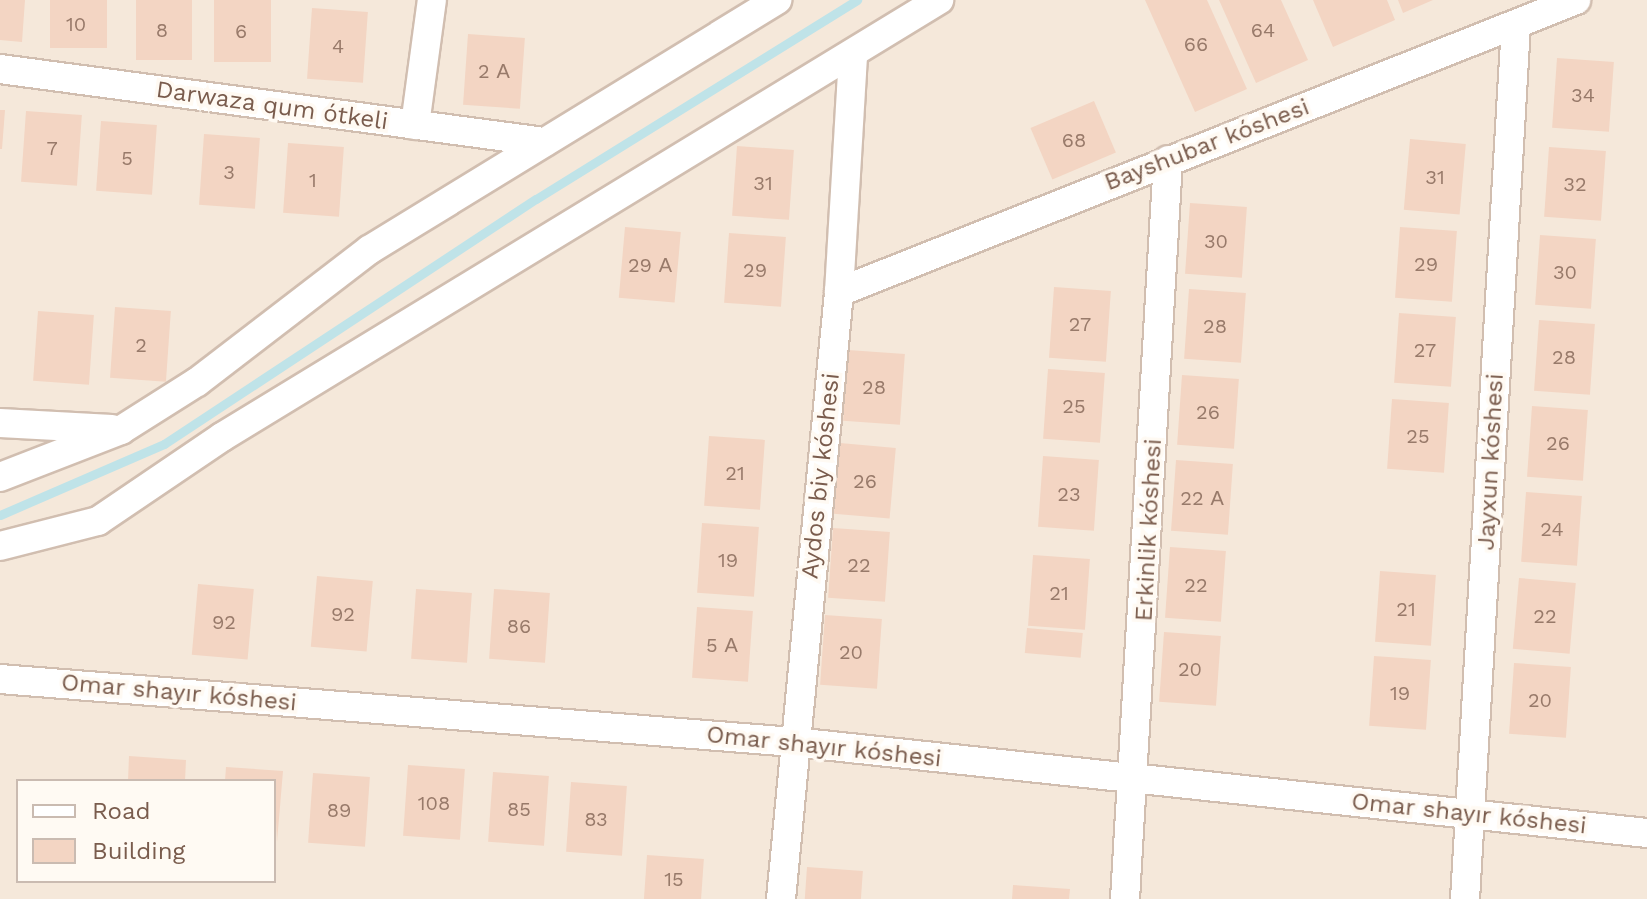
<!DOCTYPE html>
<meta charset="utf-8">
<style>
body{margin:0}
#map{position:relative;width:1647px;height:899px;overflow:hidden;background:#fdf6ec;font-family:"Work Sans",sans-serif}
div>[style]{position:absolute}
.residential>*{inset:0;background:#f5e8da}
.stream>*{height:9px;margin:-4.5px;padding:0 4.5px;transform-origin:4.5px;border-radius:4.5px;background:#bfe3e8}
.building>*{inset:0;background:#f3d5c3;transform-origin:0 0}
.roads{filter:drop-shadow(2px 0 #d1beb0) drop-shadow(-2px 0 #d1beb0) drop-shadow(0 2px #d1beb0) drop-shadow(0 -2px #d1beb0)}
.minor>*{height:28px;margin:-14px;padding:0 14px;transform-origin:14px;border-radius:14px;background:#fff}
span{translate:-50% -50%;white-space:nowrap;text-align:center;line-height:1.15;-webkit-text-stroke:7px #fffaf3;paint-order:stroke}
.number-label{font-size:20px;color:#987a6a}
.number-label span{-webkit-text-stroke-width:0}
.street-label{font-size:24px;color:#7a5c4d}
.legend{position:absolute;left:16px;top:779px;width:260px;height:104px;box-sizing:border-box;background:#fffaf3;border:2px solid #cabbb1;margin:0;padding:10px 14px;list-style:none;font-size:24px;color:#7a5c4d}
.legend li{display:flex;align-items:center;gap:16px;height:40px}
.legend b{width:40px;border:2px solid #cabbb1}
</style>
<div id="map">
<div class="residential">
<i style="clip-path:polygon(evenodd,0 0,1647px 0,1647px 899px,0 899px,0 0,18px 781px,274px 781px,274px 881px,18px 881px,18px 781px)"></i>
</div>
<div class="stream">
<i style="left:0;top:515px;width:179px;rotate:-23.4deg"></i>
<i style="left:164px;top:444px;width:445px;rotate:-33.4deg"></i>
<i style="left:536px;top:199px;width:378px;rotate:-31.8deg"></i>
</div>
<div class="building">
<i style="clip-path:polygon(0 0,25px 0,22px 42px,0 40px)"></i>
<i style="left:50px;top:0;width:57px;height:48px"></i>
<i style="left:136px;top:0;width:56px;height:60px"></i>
<i style="left:214px;top:0;width:57px;height:62px"></i>
<i style="clip-path:polygon(1145px 0,1207px 0,1247px 89px,1195px 112px)"></i>
<i style="clip-path:polygon(1219px 0,1281px 0,1308px 60px,1256px 83px)"></i>
<i style="clip-path:polygon(1313px 0,1387px 0,1395px 20px,1333px 47px)"></i>
<i style="clip-path:polygon(1398px 0,1433px 0,1403px 13px)"></i>
<i style="left:312px;top:8px;width:56px;height:71px;rotate:4deg"></i>
<i style="left:468px;top:34px;width:57px;height:71px;rotate:4deg"></i>
<i style="left:1557px;top:58px;width:57px;height:70px;rotate:4deg"></i>
<i style="left:1094px;top:101px;width:56px;height:69px;rotate:67deg"></i>
<i style="clip-path:polygon(0 110px,5px 110px,2px 149px,0 149px)"></i>
<i style="left:26px;top:111px;width:56px;height:71px;rotate:4deg"></i>
<i style="left:101px;top:121px;width:56px;height:70px;rotate:4deg"></i>
<i style="left:204px;top:134px;width:56px;height:71px;rotate:4deg"></i>
<i style="left:1410px;top:139px;width:56px;height:71px;rotate:5deg"></i>
<i style="left:288px;top:143px;width:56px;height:70px;rotate:4deg"></i>
<i style="left:737px;top:146px;width:57px;height:70px;rotate:4deg"></i>
<i style="left:1549px;top:147px;width:57px;height:70px;rotate:4deg"></i>
<i style="left:1190px;top:203px;width:57px;height:71px;rotate:4deg"></i>
<i style="left:625px;top:227px;width:56px;height:71px;rotate:5deg"></i>
<i style="left:1400px;top:227px;width:57px;height:71px;rotate:4deg"></i>
<i style="left:729px;top:233px;width:57px;height:70px;rotate:4deg"></i>
<i style="left:1540px;top:235px;width:56px;height:70px;rotate:4deg"></i>
<i style="left:1054px;top:287px;width:57px;height:71px;rotate:4deg"></i>
<i style="left:1189px;top:289px;width:57px;height:70px;rotate:4deg"></i>
<i style="left:115px;top:307px;width:56px;height:71px;rotate:4deg"></i>
<i style="left:38px;top:311px;width:56px;height:70px;rotate:4deg"></i>
<i style="left:1399px;top:313px;width:57px;height:70px;rotate:4deg"></i>
<i style="left:1539px;top:320px;width:56px;height:71px;rotate:4deg"></i>
<i style="left:848px;top:350px;width:57px;height:71px;rotate:4deg"></i>
<i style="left:1048px;top:369px;width:57px;height:70px;rotate:4deg"></i>
<i style="left:1182px;top:375px;width:57px;height:70px;rotate:4deg"></i>
<i style="left:1392px;top:399px;width:57px;height:70px;rotate:4deg"></i>
<i style="left:1532px;top:406px;width:56px;height:71px;rotate:4deg"></i>
<i style="left:709px;top:436px;width:56px;height:70px;rotate:4deg"></i>
<i style="left:840px;top:443px;width:56px;height:71px;rotate:5deg"></i>
<i style="left:1043px;top:456px;width:56px;height:71px;rotate:4deg"></i>
<i style="left:1176px;top:460px;width:57px;height:71px;rotate:4deg"></i>
<i style="left:1526px;top:492px;width:56px;height:70px;rotate:4deg"></i>
<i style="left:702px;top:523px;width:57px;height:70px;rotate:4deg"></i>
<i style="left:833px;top:528px;width:57px;height:70px;rotate:4deg"></i>
<i style="left:1170px;top:547px;width:56px;height:71px;rotate:4deg"></i>
<i style="left:1033px;top:555px;width:57px;height:71px;rotate:4deg"></i>
<i style="left:1380px;top:571px;width:56px;height:71px;rotate:4deg"></i>
<i style="left:317px;top:576px;width:56px;height:71px;rotate:5deg"></i>
<i style="left:1519px;top:578px;width:57px;height:71px;rotate:5deg"></i>
<i style="left:198px;top:584px;width:56px;height:71px;rotate:5deg"></i>
<i style="left:416px;top:589px;width:56px;height:70px;rotate:4deg"></i>
<i style="left:494px;top:589px;width:56px;height:70px;rotate:4deg"></i>
<i style="left:697px;top:607px;width:56px;height:71px;rotate:4deg"></i>
<i style="left:825px;top:615px;width:57px;height:70px;rotate:4deg"></i>
<i style="left:1027px;top:628px;width:56px;height:25px;rotate:5deg"></i>
<i style="left:1164px;top:632px;width:57px;height:70px;rotate:4deg"></i>
<i style="left:1374px;top:656px;width:57px;height:70px;rotate:4deg"></i>
<i style="left:1514px;top:663px;width:57px;height:71px;rotate:4deg"></i>
<i style="clip-path:polygon(129px 756px,186px 760px,185px 781px,128px 781px)"></i>
<i style="left:408px;top:765px;width:57px;height:71px;rotate:4deg"></i>
<i style="clip-path:polygon(226px 767px,283px 771px,277px 842px,274px 781px,225px 781px)"></i>
<i style="left:493px;top:772px;width:56px;height:70px;rotate:4deg"></i>
<i style="left:313px;top:773px;width:57px;height:70px;rotate:4deg"></i>
<i style="left:571px;top:782px;width:56px;height:70px;rotate:4deg"></i>
<i style="left:647px;top:855px;width:57px;height:44px;rotate:4deg"></i>
<i style="left:807px;top:867px;width:56px;height:32px;rotate:4deg"></i>
<i style="clip-path:polygon(1013px 885px,1070px 889px,1069px 899px,1012px 899px)"></i>
</div>
<div class="roads">
<div class="minor">
<i style="left:0;top:69px;width:549px;rotate:7.64deg"></i>
<i style="left:415px;top:125px;width:126px;rotate:-82.3deg"></i>
<i style="left:839px;top:292px;width:793px;rotate:-21.61deg"></i>
<i style="left:0;top:423px;width:112px;rotate:3.1deg"></i>
<i style="left:0;top:477px;width:130px;rotate:-21.2deg"></i>
<i style="left:121px;top:430px;width:90px;rotate:-32.3deg"></i>
<i style="left:197px;top:382px;width:217px;rotate:-37.5deg"></i>
<i style="left:369px;top:250px;width:479px;rotate:-31.5deg"></i>
<i style="left:0;top:546px;width:101px;rotate:-14.3deg"></i>
<i style="left:98px;top:521px;width:150px;rotate:-34.1deg"></i>
<i style="left:222px;top:437px;width:840px;rotate:-31.36deg"></i>
<i style="left:0;top:679px;width:796px;rotate:4.54deg"></i>
<i style="left:794px;top:742px;width:858px;rotate:6.09deg"></i>
<i style="left:781px;top:899px;width:610px;rotate:-84.54deg"></i>
<i style="left:839px;top:292px;width:239px;rotate:-86.6deg"></i>
<i style="left:1125px;top:899px;width:740px;rotate:-86.67deg"></i>
<i style="left:1465px;top:899px;width:875px;rotate:-86.66deg"></i>
</div>
</div>
<div class="number-label">
<span style="left:76px;top:24px">10</span>
<span style="left:162px;top:30px">8</span>
<span style="left:1263px;top:30px">64</span>
<span style="left:241px;top:31px">6</span>
<span style="left:1196px;top:44px">66</span>
<span style="left:338px;top:46px">4</span>
<span style="left:494px;top:71px">2 А</span>
<span style="left:1583px;top:95px">34</span>
<span style="left:1074px;top:140px">68</span>
<span style="left:52px;top:148px">7</span>
<span style="left:127px;top:158px">5</span>
<span style="left:229px;top:172px">3</span>
<span style="left:1435px;top:177px">31</span>
<span style="left:313px;top:180px">1</span>
<span style="left:763px;top:183px">31</span>
<span style="left:1575px;top:184px">32</span>
<span style="left:1216px;top:241px">30</span>
<span style="left:1426px;top:264px">29</span>
<span style="left:650px;top:265px">29 А</span>
<span style="left:755px;top:270px">29</span>
<span style="left:1565px;top:272px">30</span>
<span style="left:1080px;top:324px">27</span>
<span style="left:1215px;top:326px">28</span>
<span style="left:141px;top:345px">2</span>
<span style="left:1425px;top:350px">27</span>
<span style="left:1564px;top:357px">28</span>
<span style="left:874px;top:387px">28</span>
<span style="left:1074px;top:406px">25</span>
<span style="left:1208px;top:412px">26</span>
<span style="left:1418px;top:436px">25</span>
<span style="left:1558px;top:443px">26</span>
<span style="left:735px;top:473px">21</span>
<span style="left:865px;top:481px">26</span>
<span style="left:1069px;top:494px">23</span>
<span style="left:1202px;top:498px">22 А</span>
<span style="left:1552px;top:529px">24</span>
<span style="left:728px;top:560px">19</span>
<span style="left:859px;top:565px">22</span>
<span style="left:1196px;top:585px">22</span>
<span style="left:1059px;top:593px">21</span>
<span style="left:1406px;top:609px">21</span>
<span style="left:343px;top:614px">92</span>
<span style="left:1545px;top:616px">22</span>
<span style="left:224px;top:622px">92</span>
<span style="left:519px;top:626px">86</span>
<span style="left:722px;top:645px">5 А</span>
<span style="left:851px;top:652px">20</span>
<span style="left:1190px;top:669px">20</span>
<span style="left:1400px;top:693px">19</span>
<span style="left:1540px;top:700px">20</span>
<span style="left:434px;top:803px">108</span>
<span style="left:519px;top:809px">85</span>
<span style="left:339px;top:810px">89</span>
<span style="left:596px;top:819px">83</span>
<span style="left:674px;top:879px">15</span>
</div>
<div class="street-label">
<span style="left:272px;top:106px;rotate:8deg">Darwaza qum ótkeli</span>
<span style="left:1207px;top:145px;rotate:-21deg">Bayshubar kóshesi</span>
<span style="left:1491px;top:462px;rotate:-87deg">Jayxun kóshesi</span>
<span style="left:821px;top:476px;rotate:-84deg">Aydos biy kóshesi</span>
<span style="left:1149px;top:530px;rotate:-87deg">Erkinlik kóshesi</span>
<span style="left:179px;top:693px;rotate:5deg">Omar shayır kóshesi</span>
<span style="left:824px;top:747px;rotate:6deg">Omar shayır kóshesi</span>
<span style="left:1469px;top:814px;rotate:6deg">Omar shayır kóshesi</span>
</div>
<ul class="legend">
<li><b style="height:10px;background:#fff"></b>Road</li>
<li><b style="height:22px;background:#f3d5c3"></b>Building</li>
</ul>
</div>
